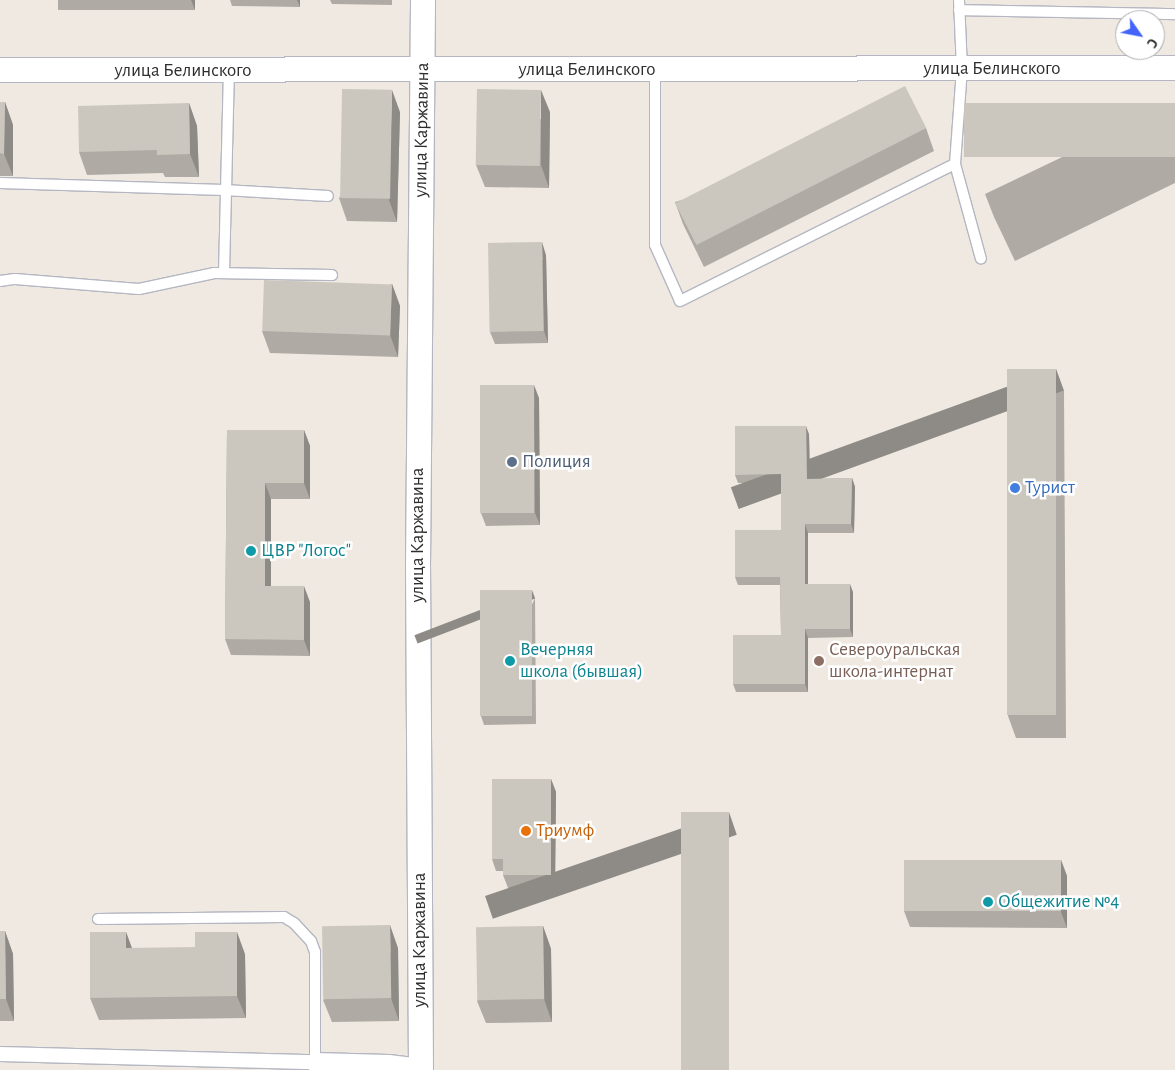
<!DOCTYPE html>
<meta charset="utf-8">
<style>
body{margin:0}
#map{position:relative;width:1175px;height:1070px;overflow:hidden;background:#efe9e1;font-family:"Alegreya Sans",sans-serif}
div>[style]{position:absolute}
.roads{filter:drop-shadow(1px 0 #b4b7c1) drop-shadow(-1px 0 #b4b7c1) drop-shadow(0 1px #b4b7c1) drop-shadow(0 -1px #b4b7c1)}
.service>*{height:10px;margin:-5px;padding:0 5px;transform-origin:5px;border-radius:5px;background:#fff}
.pedestrian>*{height:14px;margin:-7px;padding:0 7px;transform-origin:7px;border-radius:7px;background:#fff}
.minor>*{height:19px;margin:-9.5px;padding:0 9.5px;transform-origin:9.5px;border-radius:9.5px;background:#fff}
.tertiary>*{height:24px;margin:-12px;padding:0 12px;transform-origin:12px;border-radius:12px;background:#fff}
.wall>*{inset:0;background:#afaba4;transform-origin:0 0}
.shaded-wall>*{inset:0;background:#8e8b86;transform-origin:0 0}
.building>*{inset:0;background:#cbc7bf;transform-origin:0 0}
.dots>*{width:14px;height:14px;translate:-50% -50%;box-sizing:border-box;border:2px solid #fff;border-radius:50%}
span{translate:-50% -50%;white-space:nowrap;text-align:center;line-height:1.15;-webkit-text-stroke:5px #fff;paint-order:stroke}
.street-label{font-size:19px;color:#2e2e2e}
.service-label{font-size:19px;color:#4e5e75}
.left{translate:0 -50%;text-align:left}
.shop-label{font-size:19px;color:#366cbe}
.culture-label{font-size:19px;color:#0d838f}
.education-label{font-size:19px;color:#785e54}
.food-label{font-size:19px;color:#c56008}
.north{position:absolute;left:1115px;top:10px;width:50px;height:50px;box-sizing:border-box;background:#fff;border:1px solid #ababab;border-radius:50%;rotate:123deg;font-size:14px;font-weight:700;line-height:20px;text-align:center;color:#2e2e2e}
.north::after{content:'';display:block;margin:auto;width:18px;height:22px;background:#4264fb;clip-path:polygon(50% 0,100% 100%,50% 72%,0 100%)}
</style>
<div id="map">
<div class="roads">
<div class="service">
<i style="left:959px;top:10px;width:216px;rotate:1.1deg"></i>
<i style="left:655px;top:70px;width:175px;rotate:90deg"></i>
<i style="left:655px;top:245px;width:61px;rotate:65.9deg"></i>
<i style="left:680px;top:301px;width:307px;rotate:-26.5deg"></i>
<i style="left:955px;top:164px;width:95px;rotate:-85.8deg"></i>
<i style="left:962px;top:69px;width:69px;rotate:-92.5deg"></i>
<i style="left:955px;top:164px;width:98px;rotate:74.7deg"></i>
<i style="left:0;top:183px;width:224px;rotate:1.8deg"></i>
<i style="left:224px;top:190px;width:104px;rotate:3.3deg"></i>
<i style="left:224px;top:273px;width:202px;rotate:-88.6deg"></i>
<i style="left:0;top:281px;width:15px;rotate:-8deg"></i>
<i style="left:15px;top:279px;width:124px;rotate:4.6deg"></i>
<i style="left:139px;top:289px;width:77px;rotate:-12deg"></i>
<i style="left:214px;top:273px;width:118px;rotate:1deg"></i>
<i style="left:98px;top:919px;width:186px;rotate:-0.6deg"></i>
<i style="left:284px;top:917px;width:12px;rotate:31deg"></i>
<i style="left:294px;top:923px;width:25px;rotate:47deg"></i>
<i style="left:311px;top:941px;width:12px;rotate:70deg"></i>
<i style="left:315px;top:952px;width:110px;rotate:90deg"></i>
</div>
<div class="pedestrian">
<i style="left:0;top:1054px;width:315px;rotate:1.5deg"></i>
</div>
<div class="minor">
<i style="left:315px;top:1062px;width:73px;rotate:1.6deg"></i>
<i style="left:388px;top:1064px;width:33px;rotate:7deg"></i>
</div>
<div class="tertiary">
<i style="left:0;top:70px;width:1175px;rotate:-0.1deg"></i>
<i style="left:421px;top:1070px;width:504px;rotate:-90.34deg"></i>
<i style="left:418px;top:566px;width:566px;rotate:-89.49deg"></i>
</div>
</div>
<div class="wall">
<i style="left:58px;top:0;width:137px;height:10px"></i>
<i style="clip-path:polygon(230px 0,300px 0,300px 7px,232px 6px)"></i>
<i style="clip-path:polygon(330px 0,392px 0,392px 5px,332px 4px)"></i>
<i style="clip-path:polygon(0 102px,5px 102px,13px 125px,13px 176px,0 176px)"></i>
<i style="clip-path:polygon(189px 103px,197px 126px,199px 177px,165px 177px,163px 173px,87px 175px,79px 152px)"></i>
<i style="clip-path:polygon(1175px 103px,1175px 183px,1015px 261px,994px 217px,985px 194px)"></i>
<i style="clip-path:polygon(400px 112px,397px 222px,347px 221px,339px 198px)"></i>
<i style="clip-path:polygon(550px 112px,549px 188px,485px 187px,476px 165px)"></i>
<i style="clip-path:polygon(926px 128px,934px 151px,704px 267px,683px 224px,675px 202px)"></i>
<i style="clip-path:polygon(546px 255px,548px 343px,495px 344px,490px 332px)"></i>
<i style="clip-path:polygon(392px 284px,400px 306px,398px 357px,270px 353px,262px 331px)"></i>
<i style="clip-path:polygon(1056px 369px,1064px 391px,1066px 738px,1016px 738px,1008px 716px)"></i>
<i style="clip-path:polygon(539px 398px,540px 525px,486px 526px,481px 513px)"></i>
<i style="clip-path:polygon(227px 430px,304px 430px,310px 446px,310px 499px,271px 499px,271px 586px,310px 602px,310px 656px,231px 655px,225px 639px)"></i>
<i style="clip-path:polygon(809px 434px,810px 479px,852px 478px,855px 487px,854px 533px,808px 533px,808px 584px,853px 592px,853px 637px,808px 638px,808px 692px,736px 692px,733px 684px,781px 635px,780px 585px,738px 585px,735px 577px,781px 530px,781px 483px,738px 483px,735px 475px)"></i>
<i style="clip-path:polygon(535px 598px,536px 724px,484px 725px,481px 716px)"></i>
<i style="clip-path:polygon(551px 779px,556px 792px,555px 888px,508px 888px,503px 875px,503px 871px,496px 871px,492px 859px)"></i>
<i style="clip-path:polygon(1061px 860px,1067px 876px,1067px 928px,910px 927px,904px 911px)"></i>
<i style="clip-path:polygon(543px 926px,551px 949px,552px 1022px,486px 1023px,477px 1001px)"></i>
<i style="clip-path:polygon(0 931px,5px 931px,13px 954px,14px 1021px,0 1021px)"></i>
<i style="clip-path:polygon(126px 932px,132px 948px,245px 954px,246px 1018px,99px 1020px,90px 998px)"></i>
<i style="clip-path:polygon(398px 948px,399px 1021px,332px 1022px,323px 1000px)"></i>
</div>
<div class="shaded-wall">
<i style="clip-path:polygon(191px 0,195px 0,195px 10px)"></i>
<i style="clip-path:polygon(297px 0,300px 0,300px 7px)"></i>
<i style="clip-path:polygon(392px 90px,400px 112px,397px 222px,389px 200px)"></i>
<i style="clip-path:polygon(541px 90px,550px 112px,549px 188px,541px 165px)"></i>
<i style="clip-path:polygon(5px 102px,13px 125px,13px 176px,4px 154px)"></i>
<i style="clip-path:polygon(189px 103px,197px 126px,199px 177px,190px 154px)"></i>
<i style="clip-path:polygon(542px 242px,546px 255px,548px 343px,544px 331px)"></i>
<i style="clip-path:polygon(392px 284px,400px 306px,398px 357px,390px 335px)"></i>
<i style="left:1056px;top:369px;width:23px;height:346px;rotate:70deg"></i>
<i style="clip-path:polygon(534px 385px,539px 398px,540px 525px,535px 513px)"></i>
<i style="clip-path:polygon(806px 426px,809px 434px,810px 487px,807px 479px)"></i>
<i style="clip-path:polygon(304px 430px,310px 446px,310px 499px,304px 483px)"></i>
<i style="clip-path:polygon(852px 478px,855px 487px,854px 533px,851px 524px)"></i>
<i style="clip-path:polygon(265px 483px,271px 499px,271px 602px,265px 586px)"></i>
<i style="clip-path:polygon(805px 524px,808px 533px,808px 592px,805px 584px)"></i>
<i style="clip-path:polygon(850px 584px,853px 592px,853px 637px,850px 629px)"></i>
<i style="clip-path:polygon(304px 586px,310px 602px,310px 656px,304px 640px)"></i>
<i style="left:532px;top:590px;width:9px;height:126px;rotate:69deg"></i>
<i style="clip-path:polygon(805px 629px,808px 638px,808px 692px,805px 684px)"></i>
<i style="clip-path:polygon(551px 779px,556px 792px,555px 888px,551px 875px)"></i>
<i style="left:729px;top:812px;width:24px;height:258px;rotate:71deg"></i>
<i style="clip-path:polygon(1061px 860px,1067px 876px,1067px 928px,1061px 912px)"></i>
<i style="clip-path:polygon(390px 925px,398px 948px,399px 1021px,391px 998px)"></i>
<i style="clip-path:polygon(543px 926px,551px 949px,552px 1022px,544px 999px)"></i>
<i style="clip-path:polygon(5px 931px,13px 954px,14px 1021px,6px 999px)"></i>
<i style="clip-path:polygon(126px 932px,134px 954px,126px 948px)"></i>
<i style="clip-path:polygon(237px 932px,245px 954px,246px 1018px,237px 996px)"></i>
</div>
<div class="building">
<i style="left:905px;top:86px;width:47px;height:258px;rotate:63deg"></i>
<i style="left:342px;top:89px;width:50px;height:109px;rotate:1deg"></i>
<i style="left:477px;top:89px;width:64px;height:76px;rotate:1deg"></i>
<i style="clip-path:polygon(0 102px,5px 102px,4px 154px,0 153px)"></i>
<i style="clip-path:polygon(189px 103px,190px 154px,157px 155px,157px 150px,79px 152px,78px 106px)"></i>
<i style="left:1175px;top:103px;width:54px;height:211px;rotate:90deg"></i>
<i style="left:542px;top:242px;width:89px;height:54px;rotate:89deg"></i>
<i style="left:264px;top:280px;width:128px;height:51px;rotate:2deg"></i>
<i style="left:1056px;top:369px;width:346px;height:49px;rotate:90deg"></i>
<i style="left:534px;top:385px;width:128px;height:54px;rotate:90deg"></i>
<i style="clip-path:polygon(735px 426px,806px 426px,807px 479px,852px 478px,851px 524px,805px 524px,805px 584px,850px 584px,850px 629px,805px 629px,805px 684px,733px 684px,733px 635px,781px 635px,780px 577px,735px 577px,735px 530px,781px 530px,781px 474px,735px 475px)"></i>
<i style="clip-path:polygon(227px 430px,304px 430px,304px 483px,265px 483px,265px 586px,304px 586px,304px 640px,225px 639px)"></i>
<i style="left:480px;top:590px;width:52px;height:126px"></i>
<i style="clip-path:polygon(492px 779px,551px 779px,551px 875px,503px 875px,503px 859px,492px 859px)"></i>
<i style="left:729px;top:812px;width:258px;height:48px;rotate:90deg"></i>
<i style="left:904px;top:860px;width:157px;height:51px"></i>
<i style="left:390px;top:925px;width:73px;height:68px;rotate:89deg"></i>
<i style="left:543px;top:926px;width:73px;height:67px;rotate:89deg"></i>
<i style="clip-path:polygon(0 931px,5px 931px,6px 999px,0 999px)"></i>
<i style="clip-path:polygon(90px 932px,126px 932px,126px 948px,195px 947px,195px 932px,237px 932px,237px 996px,90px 998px)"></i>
</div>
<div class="dots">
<i style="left:512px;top:462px;background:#5c6f8a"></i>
<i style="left:1015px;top:488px;background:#3f7fe0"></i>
<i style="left:251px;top:551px;background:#0f9aa8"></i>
<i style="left:510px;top:661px;background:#0f9aa8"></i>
<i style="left:819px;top:661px;background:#8d6e63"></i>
<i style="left:526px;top:831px;background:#e8710a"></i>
<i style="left:988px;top:902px;background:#0f9aa8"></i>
</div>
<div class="street-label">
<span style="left:992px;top:69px">улица Белинского</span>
<span style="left:587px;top:70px">улица Белинского</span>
<span style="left:183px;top:71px">улица Белинского</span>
<span style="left:422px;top:130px;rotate:-89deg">улица Каржавина</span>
<span style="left:418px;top:535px;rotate:-90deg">улица Каржавина</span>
<span style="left:420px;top:940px;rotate:-90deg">улица Каржавина</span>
</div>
<div class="service-label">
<span class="left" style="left:522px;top:462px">Полиция</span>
</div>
<div class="shop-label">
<span class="left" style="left:1025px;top:488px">Турист</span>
</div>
<div class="culture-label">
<span class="left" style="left:261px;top:551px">ЦВР "Логос"</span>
<span class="left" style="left:520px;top:661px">Вечерняя<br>школа (бывшая)</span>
<span class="left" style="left:998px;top:902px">Общежитие №4</span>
</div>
<div class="education-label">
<span class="left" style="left:829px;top:661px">Североуральская<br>школа-интернат</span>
</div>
<div class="food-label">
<span class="left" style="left:536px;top:831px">Триумф</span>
</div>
<div class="north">С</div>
</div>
